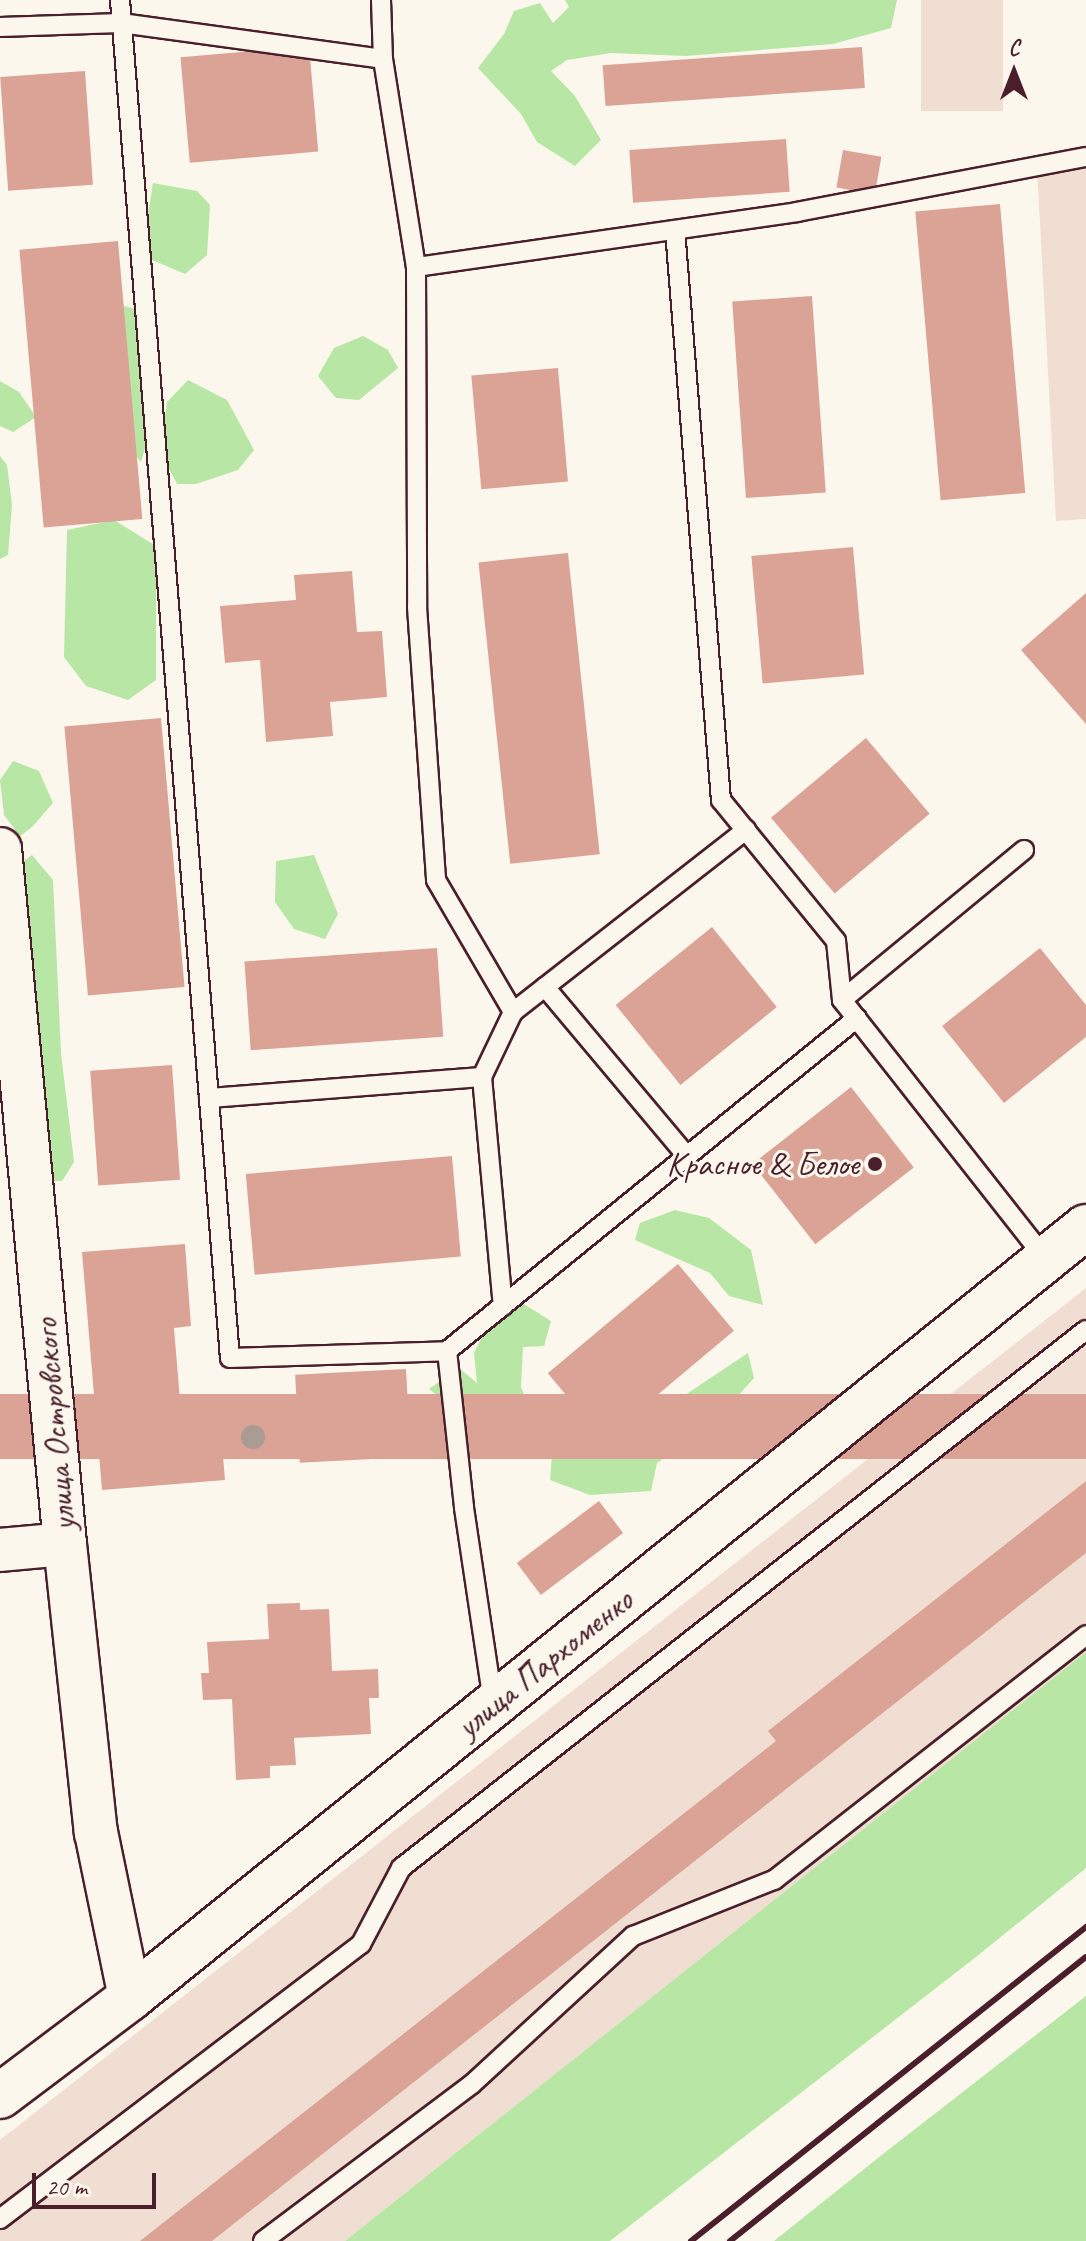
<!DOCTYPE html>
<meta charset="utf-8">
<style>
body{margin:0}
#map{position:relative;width:1086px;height:2241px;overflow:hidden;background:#fbf7ec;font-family:Caveat,sans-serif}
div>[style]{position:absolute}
.built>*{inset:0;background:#f1ded2;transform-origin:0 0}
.green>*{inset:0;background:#b8e6a5}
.building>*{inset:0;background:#dba296;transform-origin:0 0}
.roads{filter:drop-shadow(2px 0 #4a1f2b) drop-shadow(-2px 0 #4a1f2b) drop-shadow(0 2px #4a1f2b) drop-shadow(0 -2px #4a1f2b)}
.service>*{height:18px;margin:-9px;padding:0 9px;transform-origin:9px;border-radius:9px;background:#fbf7ec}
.tertiary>*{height:42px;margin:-21px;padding:0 21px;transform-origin:21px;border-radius:21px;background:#fbf7ec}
.secondary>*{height:44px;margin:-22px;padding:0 22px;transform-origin:22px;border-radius:22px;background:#fbf7ec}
.rail>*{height:6px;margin:-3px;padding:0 3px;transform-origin:3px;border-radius:3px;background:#4a1f2b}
.trees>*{width:24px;height:24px;margin:-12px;border-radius:50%;background:#a99c93}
.dots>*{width:22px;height:22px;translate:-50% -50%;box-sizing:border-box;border:4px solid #fbf7ec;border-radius:50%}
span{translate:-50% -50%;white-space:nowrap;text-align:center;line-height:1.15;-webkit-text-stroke:6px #fbf7ec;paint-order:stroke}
.poi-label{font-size:34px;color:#4a1f2b}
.right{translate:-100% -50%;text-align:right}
.street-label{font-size:34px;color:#4a1f2b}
.north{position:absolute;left:974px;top:32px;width:80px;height:80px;-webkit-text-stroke:6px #fbf7ec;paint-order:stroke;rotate:0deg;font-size:22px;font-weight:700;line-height:32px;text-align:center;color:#4a1f2b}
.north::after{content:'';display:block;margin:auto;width:28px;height:36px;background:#4a1f2b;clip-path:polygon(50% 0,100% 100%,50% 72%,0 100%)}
.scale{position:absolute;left:32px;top:2173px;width:124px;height:36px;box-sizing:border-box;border:4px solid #4a1f2b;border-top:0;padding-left:10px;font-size:24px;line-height:28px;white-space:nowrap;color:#4a1f2b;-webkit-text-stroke:6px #fbf7ec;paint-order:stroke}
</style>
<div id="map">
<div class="built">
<i style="left:921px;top:0;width:82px;height:111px"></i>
<i style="clip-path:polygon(1037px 168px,1086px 168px,1086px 519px,1056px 521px)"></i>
<i style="clip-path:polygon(1086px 1288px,1086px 1652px,345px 2241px,0 2241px,0 2140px)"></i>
</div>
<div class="green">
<i style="clip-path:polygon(565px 0,897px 0,891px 28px,833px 44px,686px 56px,611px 53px,567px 60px,551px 71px,575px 96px,601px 140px,575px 166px,537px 142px,521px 114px,478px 68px,504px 34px,514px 11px,540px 3px,553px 23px,569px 7px)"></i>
<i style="clip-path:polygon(153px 183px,197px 191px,210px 205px,207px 255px,185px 274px,150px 259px,146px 227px)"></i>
<i style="clip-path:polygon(121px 305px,141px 311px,153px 419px,141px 462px,127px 446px)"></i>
<i style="clip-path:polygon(363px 336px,388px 350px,398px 368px,359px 400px,336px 398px,318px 376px,334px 348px)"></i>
<i style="clip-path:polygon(188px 380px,227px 400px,254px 450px,238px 470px,196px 484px,177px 484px,160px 452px,167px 402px)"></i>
<i style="clip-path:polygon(0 381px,19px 392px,36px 417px,13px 432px,0 426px)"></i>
<i style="clip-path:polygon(0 456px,7px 465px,12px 505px,8px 555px,0 559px)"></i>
<i style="clip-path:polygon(114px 520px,156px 546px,156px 680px,128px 700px,86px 686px,64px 657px,67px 530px)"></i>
<i style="clip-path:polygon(13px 761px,39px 771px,53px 803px,32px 827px,20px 836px,4px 815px,0 780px)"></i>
<i style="clip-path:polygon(32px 855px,53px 880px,61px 1053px,74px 1162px,62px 1181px,45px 1181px,16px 867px)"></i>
<i style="clip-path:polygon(314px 855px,338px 914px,325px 939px,294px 929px,275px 902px,276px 861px)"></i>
<i style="clip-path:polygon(675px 1210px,709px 1218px,751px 1250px,763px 1305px,729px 1296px,710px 1273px,635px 1240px,640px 1223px)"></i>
<i style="clip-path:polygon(522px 1303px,551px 1321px,544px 1346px,523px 1347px,521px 1387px,533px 1417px,522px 1448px,482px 1453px,451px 1406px,429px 1389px,459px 1368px,477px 1383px,474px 1353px,490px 1321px)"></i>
<i style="clip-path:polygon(748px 1353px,754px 1378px,709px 1428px,657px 1463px,651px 1491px,590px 1495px,550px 1480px,553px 1443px,562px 1421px,605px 1440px,640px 1425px)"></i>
<i style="clip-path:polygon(1086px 1652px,1086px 1868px,976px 1957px,610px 2241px,345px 2241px)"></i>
<i style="clip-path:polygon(1086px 1996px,1086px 2241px,774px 2241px,883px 2154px)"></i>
</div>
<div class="building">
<i style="left:309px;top:46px;width:106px;height:129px;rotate:85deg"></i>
<i style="left:862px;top:47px;width:41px;height:260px;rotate:86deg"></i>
<i style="left:85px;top:71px;width:114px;height:85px;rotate:86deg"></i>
<i style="left:786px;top:139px;width:53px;height:157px;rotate:86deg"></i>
<i style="left:843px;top:150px;width:39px;height:38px;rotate:10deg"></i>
<i style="left:1000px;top:204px;width:290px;height:85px;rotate:85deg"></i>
<i style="left:118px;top:241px;width:279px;height:99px;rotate:85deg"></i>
<i style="left:812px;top:296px;width:197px;height:80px;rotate:86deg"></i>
<i style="left:558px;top:368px;width:114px;height:87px;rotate:85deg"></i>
<i style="left:853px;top:547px;width:128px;height:102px;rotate:85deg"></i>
<i style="left:568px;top:553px;width:303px;height:90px;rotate:84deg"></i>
<i style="clip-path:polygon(352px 571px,357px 632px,382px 631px,387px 697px,330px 702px,333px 736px,266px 742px,260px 660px,225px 663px,220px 606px,296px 600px,294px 575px)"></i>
<i style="clip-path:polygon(1086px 593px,1086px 724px,1021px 650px)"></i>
<i style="left:161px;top:718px;width:270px;height:97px;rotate:85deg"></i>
<i style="left:866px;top:738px;width:99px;height:124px;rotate:50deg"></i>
<i style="left:712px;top:927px;width:103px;height:124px;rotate:51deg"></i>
<i style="left:437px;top:948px;width:89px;height:193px;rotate:86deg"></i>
<i style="clip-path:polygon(1040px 948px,1086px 1005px,1086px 1037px,1004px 1103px,942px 1026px)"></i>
<i style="left:172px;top:1065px;width:115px;height:82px;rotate:86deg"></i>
<i style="left:851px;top:1087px;width:102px;height:125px;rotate:52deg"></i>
<i style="left:452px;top:1156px;width:101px;height:207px;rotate:85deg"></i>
<i style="clip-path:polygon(185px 1244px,191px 1326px,174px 1328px,180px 1400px,218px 1397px,225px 1480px,102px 1490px,82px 1252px)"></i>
<i style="left:678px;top:1264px;width:87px;height:170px;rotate:50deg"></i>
<i style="left:406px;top:1369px;width:88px;height:111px;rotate:87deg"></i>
<i style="left:1086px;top:1394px;width:65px;height:1369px;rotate:90deg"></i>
<i style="clip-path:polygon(1086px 1481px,1086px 1553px,212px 2241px,140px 2241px,776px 1741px,768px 1731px)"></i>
<i style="left:599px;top:1501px;width:40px;height:103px;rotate:53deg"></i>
<i style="clip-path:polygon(300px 1603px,300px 1610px,329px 1609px,332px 1671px,378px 1669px,379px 1698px,369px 1698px,371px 1734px,294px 1738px,296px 1765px,270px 1766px,270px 1778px,236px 1780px,232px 1699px,203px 1700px,201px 1673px,209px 1673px,207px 1642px,269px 1639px,267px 1604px)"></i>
</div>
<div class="roads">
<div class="service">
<i style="left:120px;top:0;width:1362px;rotate:85.37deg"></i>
<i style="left:230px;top:1358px;width:217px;rotate:-1.8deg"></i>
<i style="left:381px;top:0;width:59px;rotate:88.1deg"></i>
<i style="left:383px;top:59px;width:211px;rotate:81deg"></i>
<i style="left:416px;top:267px;width:340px;rotate:89.8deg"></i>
<i style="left:417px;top:607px;width:274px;rotate:86deg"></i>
<i style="left:436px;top:880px;width:153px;rotate:59.7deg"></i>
<i style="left:513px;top:1012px;width:72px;rotate:115.5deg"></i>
<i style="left:482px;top:1077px;width:230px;rotate:84.8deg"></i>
<i style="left:0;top:27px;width:121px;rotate:-1.9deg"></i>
<i style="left:121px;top:23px;width:264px;rotate:7.8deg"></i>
<i style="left:675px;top:230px;width:572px;rotate:85.39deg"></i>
<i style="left:721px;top:800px;width:182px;rotate:50.8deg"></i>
<i style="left:836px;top:941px;width:59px;rotate:84.2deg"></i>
<i style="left:842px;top:1000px;width:330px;rotate:51.8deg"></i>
<i style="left:416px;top:267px;width:385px;rotate:-8.2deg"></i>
<i style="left:797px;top:212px;width:294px;rotate:-10.8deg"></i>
<i style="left:545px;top:987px;width:221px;rotate:50deg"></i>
<i style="left:842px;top:1000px;width:236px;rotate:-39.5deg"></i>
<i style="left:513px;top:1012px;width:296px;rotate:-38deg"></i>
<i style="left:209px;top:1098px;width:274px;rotate:-4.4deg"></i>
<i style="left:493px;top:1702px;width:197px;rotate:-98.5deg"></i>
<i style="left:464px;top:1507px;width:157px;rotate:-96.2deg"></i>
<i style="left:447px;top:1351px;width:528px;rotate:-39.08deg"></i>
<i style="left:0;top:2219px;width:454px;rotate:-37.3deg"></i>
<i style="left:361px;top:1944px;width:86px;rotate:-62.2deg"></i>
<i style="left:401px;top:1868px;width:871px;rotate:-38.15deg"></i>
<i style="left:263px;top:2241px;width:261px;rotate:-36.9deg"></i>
<i style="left:472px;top:2084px;width:219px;rotate:-42.6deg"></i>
<i style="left:633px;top:1936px;width:152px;rotate:-21.7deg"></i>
<i style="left:774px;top:1880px;width:397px;rotate:-38.1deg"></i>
</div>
<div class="tertiary">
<i style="left:0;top:849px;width:698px;rotate:84.66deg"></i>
<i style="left:65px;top:1544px;width:290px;rotate:83.9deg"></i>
<i style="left:96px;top:1832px;width:169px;rotate:78.4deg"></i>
<i style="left:0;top:1550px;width:65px;rotate:-5.3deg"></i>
</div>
<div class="secondary">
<i style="left:0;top:2096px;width:163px;rotate:-37deg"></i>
<i style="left:130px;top:1998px;width:1228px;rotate:-38.89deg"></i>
</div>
</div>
<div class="rail">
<i style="left:691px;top:2241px;width:505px;rotate:-38.48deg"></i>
<i style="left:730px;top:2241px;width:455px;rotate:-38.6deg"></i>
</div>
<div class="trees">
<i style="left:253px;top:1437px"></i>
</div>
<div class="dots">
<i style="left:875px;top:1164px;background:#4a1f2b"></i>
</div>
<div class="poi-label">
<span class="right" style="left:859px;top:1164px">Красное &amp; Белое</span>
</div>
<div class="street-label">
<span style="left:54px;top:1425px;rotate:-95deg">улица Островского</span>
<span style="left:544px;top:1663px;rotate:-39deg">улица Пархоменко</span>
</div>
<div class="north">С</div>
<div class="scale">20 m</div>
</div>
